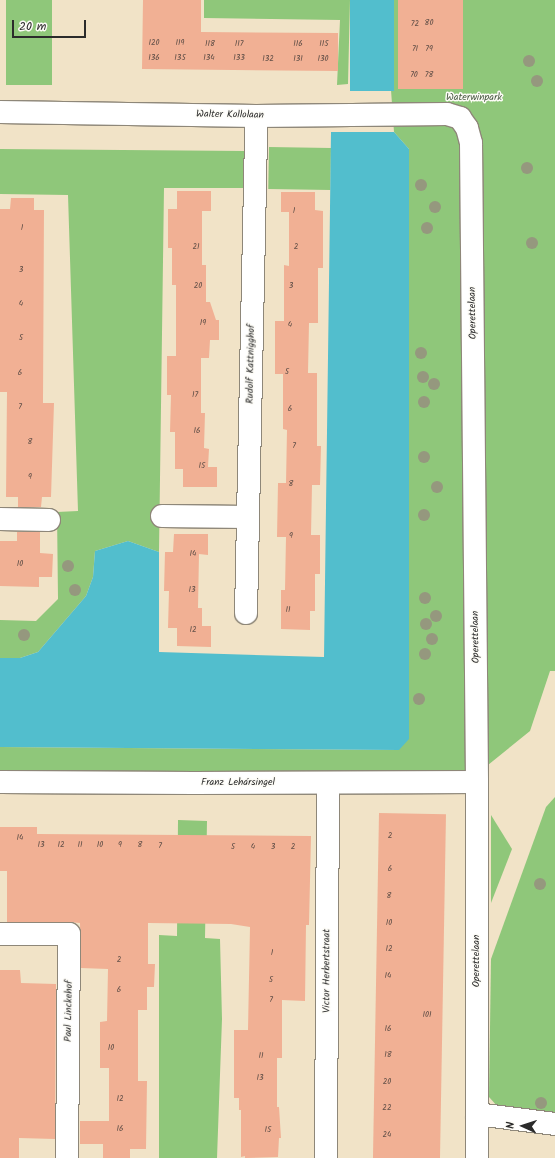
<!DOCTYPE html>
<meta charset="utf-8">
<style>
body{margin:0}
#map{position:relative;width:555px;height:1158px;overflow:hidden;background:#f1e3c7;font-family:Kalam,sans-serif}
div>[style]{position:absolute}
.green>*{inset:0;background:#8fc77a;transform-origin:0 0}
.water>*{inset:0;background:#52becd;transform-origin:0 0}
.building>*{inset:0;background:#f1b094;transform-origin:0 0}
.roads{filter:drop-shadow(1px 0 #8e8779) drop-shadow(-1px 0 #8e8779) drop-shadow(0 1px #8e8779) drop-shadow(0 -1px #8e8779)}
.minor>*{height:22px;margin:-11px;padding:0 11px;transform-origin:11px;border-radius:11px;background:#fff}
.trees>*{width:12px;height:12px;margin:-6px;border-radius:50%;background:#95987e}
span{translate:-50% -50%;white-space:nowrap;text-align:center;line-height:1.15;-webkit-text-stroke:3px #fdfcf7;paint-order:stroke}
.number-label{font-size:8px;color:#5c4c45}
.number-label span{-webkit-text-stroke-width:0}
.park-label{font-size:10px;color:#495a43}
.street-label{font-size:10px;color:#2b2b2b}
.north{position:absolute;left:503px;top:1106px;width:40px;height:40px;-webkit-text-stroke:3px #fdfcf7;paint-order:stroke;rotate:273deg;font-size:11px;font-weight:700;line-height:16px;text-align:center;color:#2b2b2b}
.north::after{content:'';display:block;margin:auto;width:14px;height:18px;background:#2b2b2b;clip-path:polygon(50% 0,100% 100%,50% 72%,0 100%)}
.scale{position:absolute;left:12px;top:20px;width:74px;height:18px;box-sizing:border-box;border:2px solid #2b2b2b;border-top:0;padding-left:5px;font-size:12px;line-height:14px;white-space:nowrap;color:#2b2b2b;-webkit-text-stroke:3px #fdfcf7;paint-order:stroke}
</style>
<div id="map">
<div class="green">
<i style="left:6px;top:0;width:46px;height:85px"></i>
<i style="clip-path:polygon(204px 0,350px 0,348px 84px,337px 85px,340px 20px,204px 18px)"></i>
<i style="clip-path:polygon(394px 0,555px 0,555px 671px,550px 671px,530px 731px,488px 765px,467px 777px,0 773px,0 747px,399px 750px,409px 149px,394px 132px,391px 90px)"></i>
<i style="left:269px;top:147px;width:62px;height:42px;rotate:1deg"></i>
<i style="clip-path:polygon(0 149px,245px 151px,245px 188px,164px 188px,159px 552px,128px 541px,95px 551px,93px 577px,86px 596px,38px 652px,20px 658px,0 658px,0 620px,36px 621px,58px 599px,57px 512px,78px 511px,68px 195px,0 194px)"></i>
<i style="clip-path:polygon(555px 797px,555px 1115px,498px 1107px,489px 1097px,491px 959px,546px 807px)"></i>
<i style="clip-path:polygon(491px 815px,512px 849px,491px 903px)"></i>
<i style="clip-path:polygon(178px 820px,207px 821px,205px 938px,220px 939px,222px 1019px,217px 1158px,159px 1158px,159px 935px,177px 936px)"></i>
</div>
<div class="water">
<i style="left:350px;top:0;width:44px;height:91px"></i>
<i style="clip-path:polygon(331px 132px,394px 132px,409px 149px,409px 739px,399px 750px,0 747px,0 658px,20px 658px,38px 652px,86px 596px,93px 577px,95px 551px,128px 541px,159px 552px,159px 652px,324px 657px)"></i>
</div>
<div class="building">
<i style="clip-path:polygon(143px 0,201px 0,201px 32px,338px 33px,338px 71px,142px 69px)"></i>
<i style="left:398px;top:0;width:65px;height:89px"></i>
<i style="clip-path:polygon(177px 191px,211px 191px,211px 211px,202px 211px,202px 265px,206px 265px,206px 302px,210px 302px,216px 320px,219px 320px,219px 340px,210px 340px,209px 358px,201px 358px,201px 413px,205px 413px,204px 448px,209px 449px,208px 467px,217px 467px,217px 487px,183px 487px,183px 469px,175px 469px,175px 432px,170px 432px,171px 395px,167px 395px,167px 356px,176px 356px,176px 285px,172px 285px,172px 248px,168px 248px,168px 209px,177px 209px)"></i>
<i style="clip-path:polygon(281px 192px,315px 192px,315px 210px,323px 211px,323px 268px,318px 268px,318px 323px,309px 323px,308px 373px,317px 373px,317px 446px,321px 446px,320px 485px,312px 485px,311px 535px,320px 535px,320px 574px,315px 574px,315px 611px,310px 611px,310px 630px,281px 629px,281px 590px,285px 590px,286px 537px,277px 537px,278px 483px,286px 483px,287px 430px,283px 429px,283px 374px,275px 374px,275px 321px,284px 321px,284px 265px,289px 266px,289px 212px,281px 212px)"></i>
<i style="clip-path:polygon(11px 198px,34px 198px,34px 210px,44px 210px,43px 403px,54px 403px,51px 497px,42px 497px,41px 507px,18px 507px,18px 497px,6px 497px,7px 392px,0 392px,0 209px,10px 209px)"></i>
<i style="clip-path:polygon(17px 532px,40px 532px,40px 553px,53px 554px,52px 577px,39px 577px,39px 587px,0 586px,0 541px,17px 541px)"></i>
<i style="clip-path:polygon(174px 534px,208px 534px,208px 555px,199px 554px,198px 608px,202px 608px,202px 626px,211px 626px,211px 647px,177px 646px,177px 628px,168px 628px,169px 591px,164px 591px,165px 552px,173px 552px)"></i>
<i style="left:379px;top:813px;width:67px;height:345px;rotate:1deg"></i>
<i style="clip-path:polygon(0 827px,37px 827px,37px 834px,311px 836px,309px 925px,306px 925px,305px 1001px,282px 1000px,282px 1058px,277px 1058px,277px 1107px,279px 1107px,281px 1138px,279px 1138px,278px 1157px,245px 1158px,245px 1156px,241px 1157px,241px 1110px,239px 1110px,239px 1098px,234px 1098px,234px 1030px,248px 1030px,250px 927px,231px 924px,148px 923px,148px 964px,155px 964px,154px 987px,147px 987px,147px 1010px,138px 1010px,138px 1081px,147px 1081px,146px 1149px,130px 1149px,130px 1158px,103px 1158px,103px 1144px,80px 1144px,80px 1121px,109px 1121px,109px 1068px,100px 1068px,100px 1022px,107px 1021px,108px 969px,81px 968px,80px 923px,69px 922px,7px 922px,7px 871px,0 871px)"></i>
<i style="clip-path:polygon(0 970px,20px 970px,21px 983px,56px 984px,55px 1139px,19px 1138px,19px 1158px,0 1158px)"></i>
</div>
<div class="roads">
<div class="minor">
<i style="left:0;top:112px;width:256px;rotate:0.9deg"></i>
<i style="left:256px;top:116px;width:191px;rotate:-0.6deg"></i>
<i style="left:447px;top:114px;width:14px;rotate:17deg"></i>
<i style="left:460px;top:118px;width:12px;rotate:55deg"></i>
<i style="left:467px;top:128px;width:16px;rotate:75deg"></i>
<i style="left:471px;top:143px;width:639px;rotate:89.46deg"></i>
<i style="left:477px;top:782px;width:376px;rotate:90deg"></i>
<i style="left:162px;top:516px;width:86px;rotate:0.7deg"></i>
<i style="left:0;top:519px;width:49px;rotate:1.2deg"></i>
<i style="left:246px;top:613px;width:497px;rotate:-88.8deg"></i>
<i style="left:0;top:782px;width:194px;rotate:0.3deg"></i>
<i style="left:194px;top:783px;width:283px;rotate:-0.2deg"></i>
<i style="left:0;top:934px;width:69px"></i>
<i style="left:69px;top:934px;width:224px;rotate:90.5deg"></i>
<i style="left:477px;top:1114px;width:79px;rotate:7.3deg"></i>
<i style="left:326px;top:1158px;width:375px;rotate:-89.7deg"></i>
</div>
</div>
<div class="trees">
<i style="left:529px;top:61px"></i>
<i style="left:537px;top:81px"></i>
<i style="left:527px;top:168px"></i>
<i style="left:421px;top:185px"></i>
<i style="left:435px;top:207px"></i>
<i style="left:427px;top:228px"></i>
<i style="left:532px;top:243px"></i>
<i style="left:421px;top:353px"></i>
<i style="left:423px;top:377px"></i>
<i style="left:434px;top:384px"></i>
<i style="left:424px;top:402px"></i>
<i style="left:424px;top:457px"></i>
<i style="left:437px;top:487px"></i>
<i style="left:424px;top:515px"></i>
<i style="left:68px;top:566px"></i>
<i style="left:75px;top:590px"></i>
<i style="left:425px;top:598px"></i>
<i style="left:436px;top:616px"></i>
<i style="left:426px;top:624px"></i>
<i style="left:24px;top:635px"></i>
<i style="left:432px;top:639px"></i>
<i style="left:425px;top:654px"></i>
<i style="left:419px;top:699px"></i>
<i style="left:540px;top:884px"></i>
<i style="left:541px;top:1103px"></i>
</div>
<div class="number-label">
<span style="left:429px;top:23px">80</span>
<span style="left:415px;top:24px">72</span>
<span style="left:154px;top:43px">120</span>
<span style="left:180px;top:43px">119</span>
<span style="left:210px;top:44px">118</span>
<span style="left:239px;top:44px">117</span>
<span style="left:298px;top:44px">116</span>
<span style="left:324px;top:44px">115</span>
<span style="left:415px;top:49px">71</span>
<span style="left:429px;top:49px">79</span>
<span style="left:154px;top:58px">136</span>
<span style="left:180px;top:58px">135</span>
<span style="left:209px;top:58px">134</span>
<span style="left:239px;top:58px">133</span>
<span style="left:268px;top:59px">132</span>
<span style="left:298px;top:59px">131</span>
<span style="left:323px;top:59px">130</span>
<span style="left:414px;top:75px">70</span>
<span style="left:429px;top:75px">78</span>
<span style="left:294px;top:211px">1</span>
<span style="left:22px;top:228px">1</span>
<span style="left:196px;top:247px">21</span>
<span style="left:296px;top:247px">2</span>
<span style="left:21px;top:270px">3</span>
<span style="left:198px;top:286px">20</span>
<span style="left:291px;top:286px">3</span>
<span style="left:21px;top:304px">4</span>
<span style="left:203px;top:323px">19</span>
<span style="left:290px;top:325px">4</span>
<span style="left:21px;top:338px">5</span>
<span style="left:287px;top:372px">5</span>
<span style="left:20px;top:373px">6</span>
<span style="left:195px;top:395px">17</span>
<span style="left:20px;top:407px">7</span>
<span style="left:290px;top:409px">6</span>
<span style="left:197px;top:431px">16</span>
<span style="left:30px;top:442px">8</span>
<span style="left:294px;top:446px">7</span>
<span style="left:202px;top:466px">15</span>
<span style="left:30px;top:477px">9</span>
<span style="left:291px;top:484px">8</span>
<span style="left:291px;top:536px">9</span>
<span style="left:193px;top:554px">14</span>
<span style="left:20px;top:564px">10</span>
<span style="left:192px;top:590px">13</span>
<span style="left:288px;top:610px">11</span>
<span style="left:193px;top:630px">12</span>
<span style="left:390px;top:836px">2</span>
<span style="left:20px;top:838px">14</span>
<span style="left:41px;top:845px">13</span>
<span style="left:61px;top:845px">12</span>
<span style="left:80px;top:845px">11</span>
<span style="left:100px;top:845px">10</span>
<span style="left:120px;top:845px">9</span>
<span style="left:140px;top:845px">8</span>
<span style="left:160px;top:846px">7</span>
<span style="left:233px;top:847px">5</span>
<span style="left:253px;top:847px">4</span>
<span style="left:273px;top:847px">3</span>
<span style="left:293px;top:847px">2</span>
<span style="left:390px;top:869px">6</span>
<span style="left:389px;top:896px">8</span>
<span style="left:389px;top:923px">10</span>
<span style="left:389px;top:949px">12</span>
<span style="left:272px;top:953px">1</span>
<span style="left:119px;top:960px">2</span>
<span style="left:388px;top:976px">14</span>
<span style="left:271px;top:980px">5</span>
<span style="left:119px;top:990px">6</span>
<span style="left:271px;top:1000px">7</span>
<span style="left:427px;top:1015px">101</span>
<span style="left:388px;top:1029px">16</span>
<span style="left:111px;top:1048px">10</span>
<span style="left:388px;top:1055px">18</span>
<span style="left:261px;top:1056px">11</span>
<span style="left:260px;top:1078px">13</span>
<span style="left:387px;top:1082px">20</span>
<span style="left:120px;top:1099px">12</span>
<span style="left:387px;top:1108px">22</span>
<span style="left:120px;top:1129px">16</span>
<span style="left:268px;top:1130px">15</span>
<span style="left:387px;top:1135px">24</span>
</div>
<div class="park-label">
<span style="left:474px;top:98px">Waterwinpark</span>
</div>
<div class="street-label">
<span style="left:230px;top:115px;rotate:1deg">Walter Kollolaan</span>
<span style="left:473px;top:313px;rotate:-91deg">Operettelaan</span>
<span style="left:251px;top:364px;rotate:-89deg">Rudolf Kattnigghof</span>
<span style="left:476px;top:637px;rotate:-91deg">Operettelaan</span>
<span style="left:238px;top:783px">Franz Lehársingel</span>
<span style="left:477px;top:961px;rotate:-90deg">Operettelaan</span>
<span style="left:327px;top:971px;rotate:-90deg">Victor Herbertstraat</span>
<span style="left:69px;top:1011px;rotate:-89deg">Paul Linckehof</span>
</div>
<div class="north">N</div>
<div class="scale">20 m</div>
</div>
